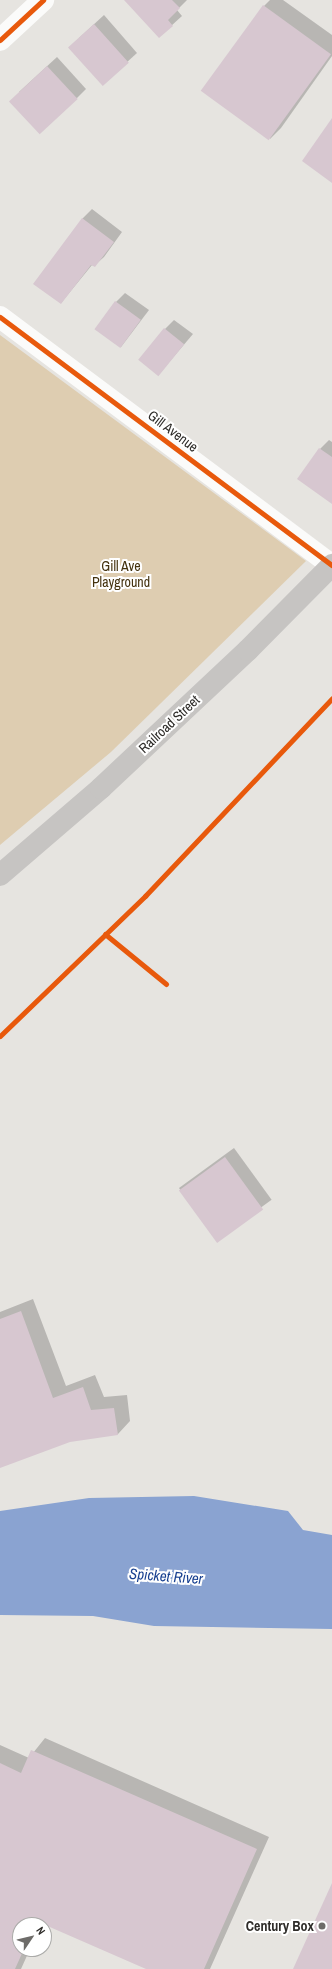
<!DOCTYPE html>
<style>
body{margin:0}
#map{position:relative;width:332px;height:1969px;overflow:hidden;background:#e6e4e0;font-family:"Archivo Narrow",sans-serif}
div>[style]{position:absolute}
.green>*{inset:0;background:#decdb1}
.water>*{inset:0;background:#8aa3d1}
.shadow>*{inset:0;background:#0003;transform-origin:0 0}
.building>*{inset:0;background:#d7c7d0;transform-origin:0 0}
.minor>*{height:22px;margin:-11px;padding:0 11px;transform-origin:11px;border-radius:11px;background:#fbfbfa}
.secondary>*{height:22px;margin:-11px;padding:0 11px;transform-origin:11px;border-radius:11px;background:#c6c4c2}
.cycleway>*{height:5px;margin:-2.5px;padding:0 2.5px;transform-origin:2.5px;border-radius:2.5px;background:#e8590c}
.dots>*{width:11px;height:11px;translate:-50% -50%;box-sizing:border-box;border:2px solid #fff;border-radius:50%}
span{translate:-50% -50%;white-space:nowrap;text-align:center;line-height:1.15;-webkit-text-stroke:4px #fff;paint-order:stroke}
.street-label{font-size:14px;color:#2e2c29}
.park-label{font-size:14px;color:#44320f}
.poi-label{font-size:14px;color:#2e2c29;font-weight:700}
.right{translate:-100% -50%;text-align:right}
.water-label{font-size:15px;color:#184090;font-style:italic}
.north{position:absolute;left:12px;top:1917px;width:40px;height:40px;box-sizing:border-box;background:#fff;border:1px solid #ababa9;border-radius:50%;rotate:55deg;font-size:11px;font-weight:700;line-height:16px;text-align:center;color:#2e2c29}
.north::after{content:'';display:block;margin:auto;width:14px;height:18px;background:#6e6c69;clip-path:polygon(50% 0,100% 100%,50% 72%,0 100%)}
</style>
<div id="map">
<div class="green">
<i style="clip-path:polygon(0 335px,306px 561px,111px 752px,0 845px)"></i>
</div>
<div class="water">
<i style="clip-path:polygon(194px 1496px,288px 1511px,303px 1530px,332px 1535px,332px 1629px,154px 1626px,93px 1616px,0 1615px,0 1511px,89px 1498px)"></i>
</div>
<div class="shadow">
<i style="clip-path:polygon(126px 0,187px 0,177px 10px,182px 16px,159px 37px)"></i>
<i style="clip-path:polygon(270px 0,283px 0,332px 35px,332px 56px,281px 128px,270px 139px,264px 6px)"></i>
<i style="clip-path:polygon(104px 15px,137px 53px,103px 84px,79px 38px)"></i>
<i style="clip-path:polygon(57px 57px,86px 89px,77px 98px,19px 92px)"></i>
<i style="clip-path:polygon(92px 209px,122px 232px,104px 257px,94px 266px,92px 265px,61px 303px,82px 219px)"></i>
<i style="clip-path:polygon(125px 293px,149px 310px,121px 347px,116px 302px)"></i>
<i style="clip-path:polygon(174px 320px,193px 334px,159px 374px,165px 329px)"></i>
<i style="clip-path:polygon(329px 440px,332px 442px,332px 503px,320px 449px)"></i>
<i style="left:234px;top:1148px;width:64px;height:68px;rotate:54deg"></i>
<i style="clip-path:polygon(33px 1299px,66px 1386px,95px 1375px,104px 1397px,127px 1395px,130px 1421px,118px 1434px,70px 1441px,0 1467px,0 1312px)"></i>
<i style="clip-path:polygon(45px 1738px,269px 1837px,210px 1969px,148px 1969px,42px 1922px,41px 1925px,20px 1925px,20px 1949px,30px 1949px,21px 1969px,0 1969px,0 1745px,29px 1758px)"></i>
</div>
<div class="building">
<i style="clip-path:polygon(124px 0,172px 0,180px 8px,168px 20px,173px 26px,159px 38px)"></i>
<i style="left:263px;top:5px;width:84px;height:106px;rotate:36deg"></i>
<i style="left:94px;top:24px;width:52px;height:35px;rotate:48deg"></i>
<i style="left:47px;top:66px;width:45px;height:52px;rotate:47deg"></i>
<i style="clip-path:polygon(332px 118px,332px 183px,302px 161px)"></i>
<i style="clip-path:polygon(82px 218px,114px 242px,95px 267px,91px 265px,61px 304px,33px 284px)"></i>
<i style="left:115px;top:301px;width:32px;height:35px;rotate:36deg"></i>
<i style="left:164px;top:328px;width:26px;height:41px;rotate:39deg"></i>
<i style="clip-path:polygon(319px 448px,332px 457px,332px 504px,297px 479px)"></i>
<i style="left:225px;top:1157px;width:65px;height:57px;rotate:54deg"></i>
<i style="clip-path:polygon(21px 1311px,53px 1398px,83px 1387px,91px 1410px,114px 1408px,118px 1435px,70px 1442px,0 1468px,0 1319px)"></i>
<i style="clip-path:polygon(31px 1750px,257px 1849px,204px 1969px,146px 1969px,36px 1921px,34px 1925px,20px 1925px,20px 1949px,24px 1949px,15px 1969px,0 1969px,0 1763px,21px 1773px)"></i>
<i style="clip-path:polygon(332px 1883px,332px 1969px,293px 1969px)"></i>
</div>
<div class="minor">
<i style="left:0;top:40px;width:59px;rotate:-42.9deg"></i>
<i style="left:0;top:317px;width:414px;rotate:36.8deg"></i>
</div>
<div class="secondary">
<i style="left:0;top:875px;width:133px;rotate:-40.7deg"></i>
<i style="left:101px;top:788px;width:202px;rotate:-43.2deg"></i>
<i style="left:248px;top:650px;width:120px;rotate:-45.3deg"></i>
</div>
<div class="cycleway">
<i style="left:0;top:40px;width:59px;rotate:-42.9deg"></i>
<i style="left:0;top:317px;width:414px;rotate:36.8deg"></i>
<i style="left:105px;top:934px;width:79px;rotate:39.3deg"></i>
<i style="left:0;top:1036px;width:202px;rotate:-44deg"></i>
<i style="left:145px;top:896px;width:272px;rotate:-46.6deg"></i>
</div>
<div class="dots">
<i style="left:322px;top:1926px;background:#6e6c69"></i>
</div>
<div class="street-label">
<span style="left:173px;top:431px;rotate:37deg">Gill Avenue</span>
<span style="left:169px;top:724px;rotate:-43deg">Railroad Street</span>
</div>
<div class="park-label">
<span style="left:121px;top:574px">Gill Ave<br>Playground</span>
</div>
<div class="poi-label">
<span class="right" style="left:314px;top:1926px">Century Box</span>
</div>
<div class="water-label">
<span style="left:166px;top:1576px;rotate:4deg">Spicket River</span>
</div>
<div class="north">N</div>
</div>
